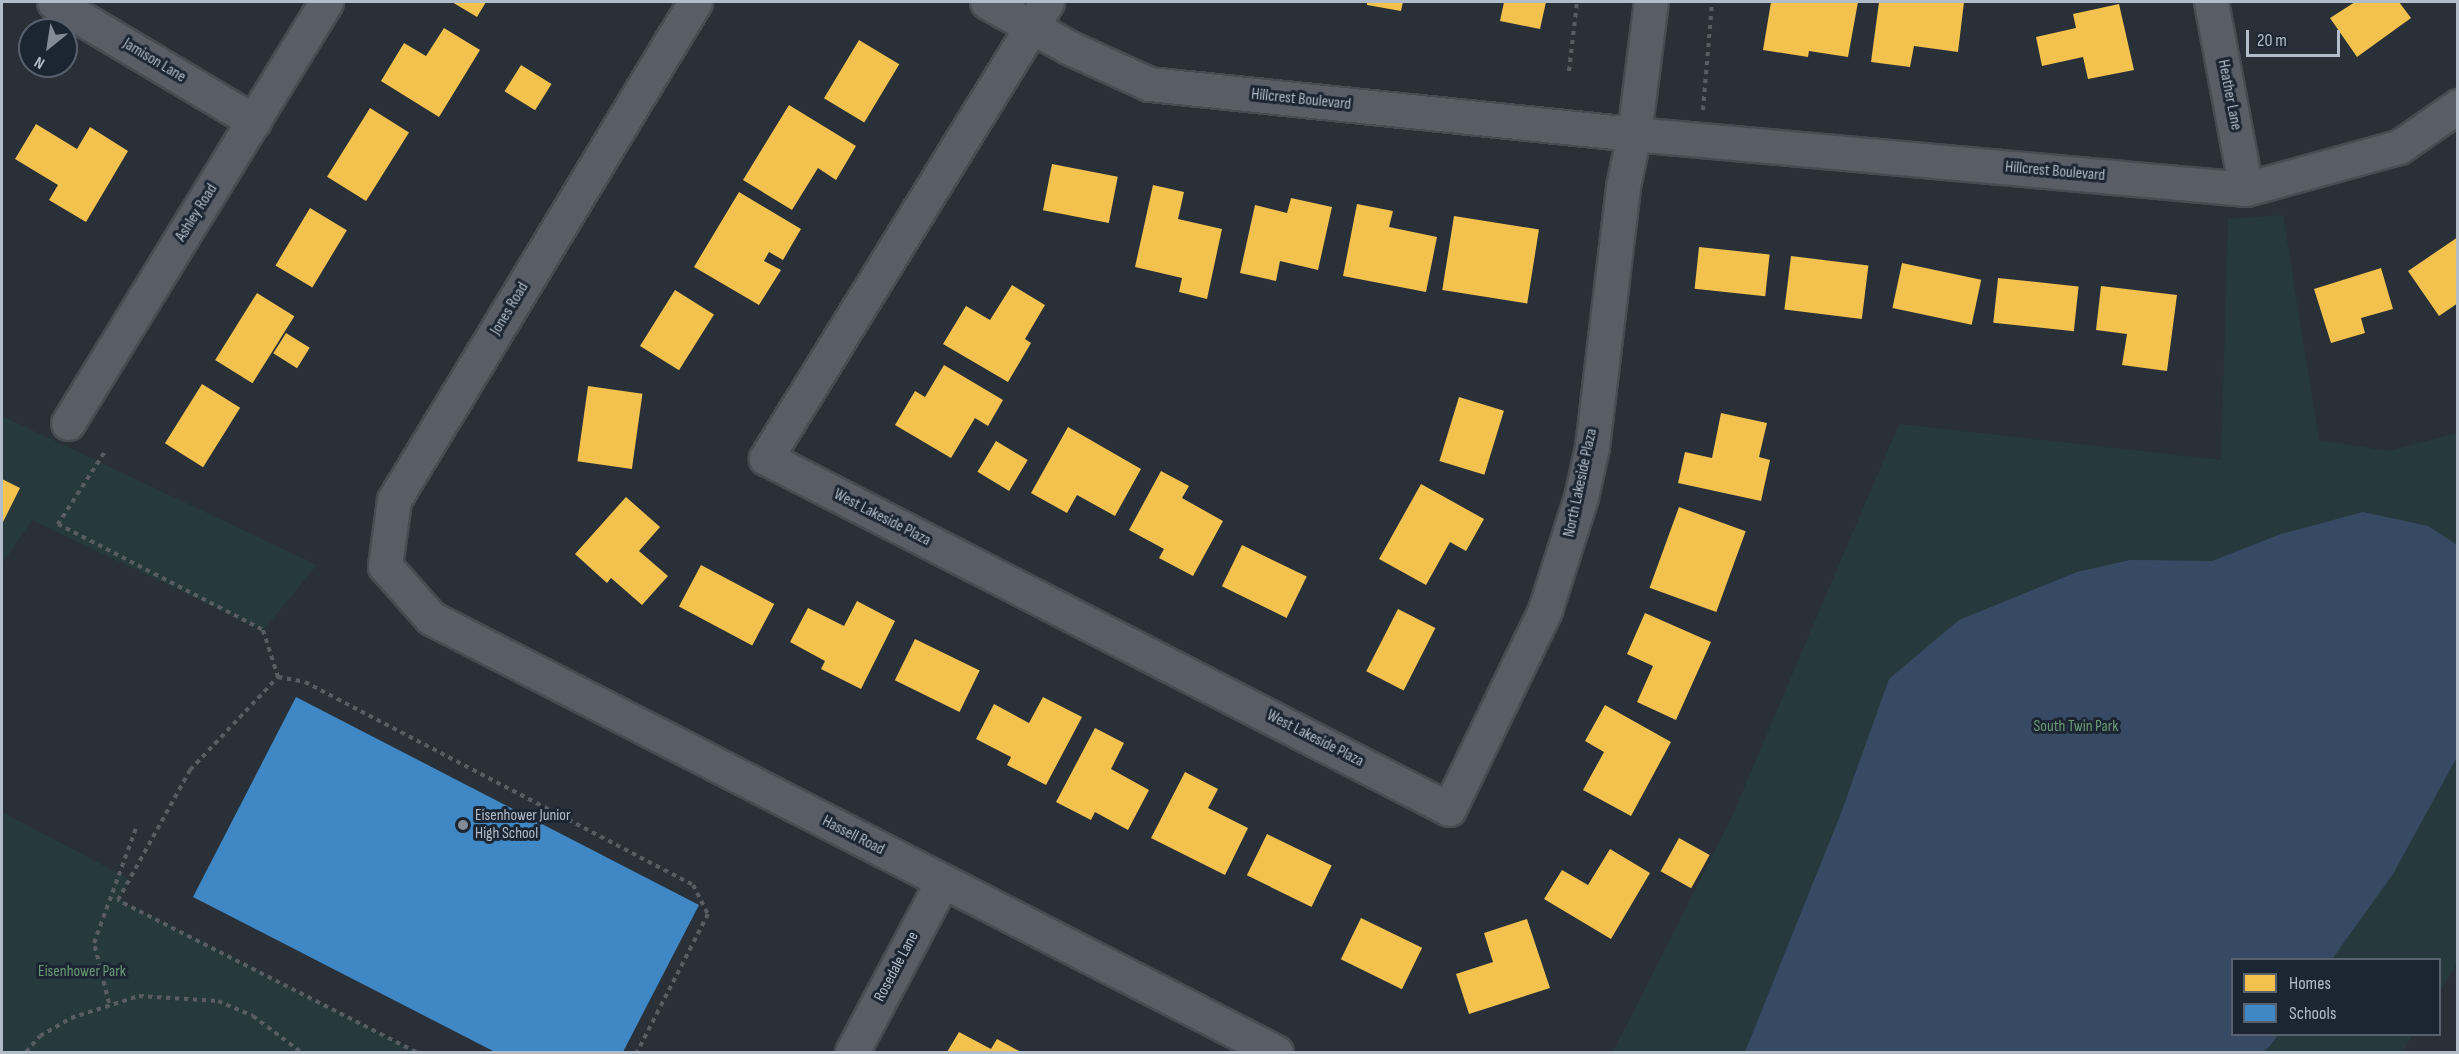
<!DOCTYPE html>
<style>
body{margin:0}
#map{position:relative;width:2459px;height:1054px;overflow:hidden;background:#293038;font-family:"Sofia Sans Condensed",sans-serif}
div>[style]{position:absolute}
.green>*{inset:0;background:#263a3e}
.water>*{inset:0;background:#374a63}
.homes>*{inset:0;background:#f2c14e;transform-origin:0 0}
.schools>*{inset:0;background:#3f88c5}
.path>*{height:4px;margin-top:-2px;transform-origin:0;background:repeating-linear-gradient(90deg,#575d63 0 4.5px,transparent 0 9px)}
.roads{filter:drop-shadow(2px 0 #474c53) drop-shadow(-2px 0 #474c53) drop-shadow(0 2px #474c53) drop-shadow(0 -2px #474c53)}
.minor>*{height:33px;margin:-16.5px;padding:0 16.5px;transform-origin:16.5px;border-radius:16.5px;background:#595e66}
.dots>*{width:16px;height:16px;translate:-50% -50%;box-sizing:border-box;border:3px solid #1c2633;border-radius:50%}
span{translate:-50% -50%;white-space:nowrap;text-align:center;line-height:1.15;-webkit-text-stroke:6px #1c2633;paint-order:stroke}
.street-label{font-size:16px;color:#b3bcc9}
.park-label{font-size:16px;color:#6a9a74}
.poi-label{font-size:16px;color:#b3bcc9}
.left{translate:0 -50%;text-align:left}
.frame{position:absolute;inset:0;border:3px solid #b3bcc9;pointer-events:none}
.legend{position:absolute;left:2231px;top:958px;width:210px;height:78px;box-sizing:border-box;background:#1c2633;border:2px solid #58626f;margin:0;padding:8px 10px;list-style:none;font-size:18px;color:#b3bcc9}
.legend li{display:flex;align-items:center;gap:12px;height:30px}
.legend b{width:30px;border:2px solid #58626f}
.north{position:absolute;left:18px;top:18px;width:60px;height:60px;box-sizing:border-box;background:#1c2633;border:2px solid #58626f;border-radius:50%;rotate:210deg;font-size:16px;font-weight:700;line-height:24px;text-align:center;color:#b3bcc9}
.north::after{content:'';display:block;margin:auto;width:21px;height:27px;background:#838b96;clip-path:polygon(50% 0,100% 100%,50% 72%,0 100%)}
.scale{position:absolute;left:2246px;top:30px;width:94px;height:27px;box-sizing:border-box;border:3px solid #b3bcc9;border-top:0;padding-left:8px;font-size:18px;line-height:21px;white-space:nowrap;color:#b3bcc9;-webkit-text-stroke:4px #1c2633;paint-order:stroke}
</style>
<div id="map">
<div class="green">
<i style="clip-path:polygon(2283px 215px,2319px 440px,2388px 451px,2457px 433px,2457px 963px,2440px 992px,2440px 960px,2232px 960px,2232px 1034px,2413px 1035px,2402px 1052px,1613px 1052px,1730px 821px,1899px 424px,2221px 460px,2228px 219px)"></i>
<i style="clip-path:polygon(2px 416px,317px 565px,263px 630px,32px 520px,2px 564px)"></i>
<i style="clip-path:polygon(2px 812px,129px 879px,119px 900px,416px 1052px,2px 1052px)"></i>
</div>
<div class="water">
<i style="clip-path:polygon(2363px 512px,2428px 526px,2457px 545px,2457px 757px,2393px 874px,2332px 959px,2232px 960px,2232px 1034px,2278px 1035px,2269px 1047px,2262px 1052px,1745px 1052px,1840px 816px,1889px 679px,1959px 620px,2077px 572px,2130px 560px,2212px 561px,2281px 534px)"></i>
</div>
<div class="homes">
<i style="clip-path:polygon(452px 2px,486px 2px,477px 17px)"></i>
<i style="clip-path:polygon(1367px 2px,1403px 2px,1401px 11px,1367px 5px)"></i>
<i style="clip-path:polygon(1504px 2px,1546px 2px,1540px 29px,1500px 21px)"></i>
<i style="clip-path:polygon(1771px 2px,1858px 2px,1848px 57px,1809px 51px,1808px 57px,1763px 50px)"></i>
<i style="clip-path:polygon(1879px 2px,1964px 2px,1958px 52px,1914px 46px,1910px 67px,1871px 62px)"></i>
<i style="clip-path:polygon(2355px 2px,2399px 2px,2411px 18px,2357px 57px,2330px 18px)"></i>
<i style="clip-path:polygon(2119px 4px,2134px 70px,2088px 79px,2083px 57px,2042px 66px,2036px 37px,2076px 28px,2073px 14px)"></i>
<i style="clip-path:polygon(444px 28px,480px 50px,439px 117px,381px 81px,404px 43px,426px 56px)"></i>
<i style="left:859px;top:40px;width:47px;height:68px;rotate:31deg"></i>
<i style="left:521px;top:65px;width:36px;height:31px;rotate:32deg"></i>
<i style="clip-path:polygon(789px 105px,856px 146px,836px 180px,818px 168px,792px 210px,743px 180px)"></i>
<i style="left:370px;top:108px;width:46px;height:81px;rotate:32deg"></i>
<i style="clip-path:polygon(36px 124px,77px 149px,90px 127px,128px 151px,86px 222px,49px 200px,58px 185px,15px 159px)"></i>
<i style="left:1052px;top:164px;width:67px;height:47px;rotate:11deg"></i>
<i style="clip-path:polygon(1153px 185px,1184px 192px,1178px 219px,1222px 229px,1207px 299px,1179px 292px,1182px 278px,1135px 267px)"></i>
<i style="clip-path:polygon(739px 192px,801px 229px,783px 260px,769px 252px,764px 261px,781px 270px,759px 305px,694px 267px)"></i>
<i style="clip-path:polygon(1291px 198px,1332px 207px,1318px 270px,1280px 261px,1276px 281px,1240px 273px,1255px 205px,1287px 213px)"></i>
<i style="clip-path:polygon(1357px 204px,1393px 211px,1389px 227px,1437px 237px,1426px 292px,1343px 276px)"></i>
<i style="left:310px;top:208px;width:43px;height:67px;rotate:31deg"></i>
<i style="left:1454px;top:216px;width:86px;height:75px;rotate:9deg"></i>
<i style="clip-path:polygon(2458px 237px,2458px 303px,2439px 316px,2408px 271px)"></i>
<i style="left:1699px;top:247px;width:71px;height:42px;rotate:6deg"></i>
<i style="left:1791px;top:256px;width:78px;height:54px;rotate:7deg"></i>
<i style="left:1902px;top:263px;width:81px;height:46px;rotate:12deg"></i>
<i style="clip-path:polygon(2381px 268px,2393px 309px,2361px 318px,2365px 333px,2331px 343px,2314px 289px)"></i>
<i style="left:1998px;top:278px;width:81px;height:45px;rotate:6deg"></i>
<i style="clip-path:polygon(1012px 285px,1045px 305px,1025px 339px,1031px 343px,1008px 382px,943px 344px,966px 306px,990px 320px)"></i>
<i style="clip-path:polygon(2101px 286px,2177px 295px,2167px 371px,2122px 365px,2127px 334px,2096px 330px)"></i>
<i style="left:675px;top:290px;width:46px;height:66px;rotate:32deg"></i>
<i style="left:257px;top:293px;width:44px;height:79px;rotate:32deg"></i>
<i style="left:286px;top:333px;width:28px;height:24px;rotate:32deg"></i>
<i style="clip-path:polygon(944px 365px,1003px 400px,988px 426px,975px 418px,951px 458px,895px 425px,915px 391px,925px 397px)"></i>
<i style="left:202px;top:384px;width:45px;height:70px;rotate:32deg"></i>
<i style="left:588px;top:386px;width:55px;height:76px;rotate:8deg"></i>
<i style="left:1459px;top:397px;width:47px;height:67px;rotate:17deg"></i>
<i style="clip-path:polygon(1721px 413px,1767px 423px,1759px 457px,1770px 460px,1761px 501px,1678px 483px,1685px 452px,1712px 458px)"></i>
<i style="clip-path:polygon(1068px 427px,1141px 469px,1115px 516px,1077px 495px,1067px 513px,1031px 493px)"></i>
<i style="left:996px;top:441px;width:37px;height:36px;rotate:31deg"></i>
<i style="clip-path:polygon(1161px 471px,1189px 486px,1182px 498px,1223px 521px,1193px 576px,1159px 558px,1164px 549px,1129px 530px)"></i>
<i style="clip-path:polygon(2px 479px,20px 488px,2px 524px)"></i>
<i style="clip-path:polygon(1421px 484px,1484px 519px,1466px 551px,1450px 542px,1426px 585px,1379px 559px)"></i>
<i style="clip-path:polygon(626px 497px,660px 527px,639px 551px,668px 576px,642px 605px,611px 578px,607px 583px,575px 554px)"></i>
<i style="left:1679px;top:507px;width:71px;height:86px;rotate:20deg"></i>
<i style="left:1242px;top:545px;width:72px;height:46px;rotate:26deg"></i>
<i style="left:701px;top:565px;width:83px;height:47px;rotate:28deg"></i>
<i style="clip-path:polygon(857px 601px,895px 621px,861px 689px,821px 669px,825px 661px,790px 642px,808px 608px,844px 626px)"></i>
<i style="left:1398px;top:609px;width:42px;height:70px;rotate:27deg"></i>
<i style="clip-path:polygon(1645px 613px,1711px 642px,1676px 720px,1637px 702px,1653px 666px,1627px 654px)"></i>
<i style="left:915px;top:639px;width:72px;height:46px;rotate:26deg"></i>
<i style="clip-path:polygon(1043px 697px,1082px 717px,1046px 785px,1007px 765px,1011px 757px,976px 739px,994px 704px,1029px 723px)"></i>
<i style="clip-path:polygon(1605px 705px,1671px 742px,1631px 816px,1583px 790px,1604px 752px,1585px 741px)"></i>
<i style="clip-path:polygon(1095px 728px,1124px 743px,1111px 769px,1149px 790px,1128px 830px,1095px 812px,1091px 820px,1056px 802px)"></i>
<i style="clip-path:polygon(1185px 772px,1218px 789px,1208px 808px,1248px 828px,1225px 875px,1151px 838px)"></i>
<i style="left:1267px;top:834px;width:72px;height:46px;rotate:26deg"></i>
<i style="left:1679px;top:838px;width:35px;height:38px;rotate:29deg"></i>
<i style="clip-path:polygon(1610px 849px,1650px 873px,1611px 939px,1544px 899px,1562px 870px,1588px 885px)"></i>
<i style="left:1361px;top:918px;width:68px;height:46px;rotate:26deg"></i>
<i style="clip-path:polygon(1527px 919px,1550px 988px,1469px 1014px,1456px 974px,1493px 962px,1484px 933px)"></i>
<i style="clip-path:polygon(959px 1032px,991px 1049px,997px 1039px,1021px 1052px,947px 1052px)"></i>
</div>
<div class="schools">
<i style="clip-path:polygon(296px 697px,699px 905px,623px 1052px,495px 1052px,193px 897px)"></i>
</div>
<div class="path">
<i style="left:1569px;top:71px;width:69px;rotate:-83.4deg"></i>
<i style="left:1703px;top:110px;width:108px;rotate:-85.2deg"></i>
<i style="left:104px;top:453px;width:85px;rotate:122.9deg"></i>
<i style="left:58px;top:524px;width:231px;rotate:27.3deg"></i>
<i style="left:263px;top:630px;width:49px;rotate:72.3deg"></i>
<i style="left:109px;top:1003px;width:62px;rotate:-104deg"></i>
<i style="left:94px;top:943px;width:122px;rotate:-69.9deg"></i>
<i style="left:26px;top:1052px;width:21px;rotate:-49deg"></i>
<i style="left:40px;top:1036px;width:36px;rotate:-30deg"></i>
<i style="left:71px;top:1018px;width:71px;rotate:-17.9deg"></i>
<i style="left:139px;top:996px;width:79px;rotate:3.6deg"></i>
<i style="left:218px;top:1001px;width:38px;rotate:23deg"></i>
<i style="left:253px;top:1016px;width:60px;rotate:36.9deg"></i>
<i style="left:416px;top:1052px;width:335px;rotate:-153deg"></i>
<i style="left:118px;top:900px;width:149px;rotate:-61deg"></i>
<i style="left:190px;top:770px;width:128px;rotate:-46.6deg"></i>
<i style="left:278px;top:677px;width:27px;rotate:10deg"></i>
<i style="left:305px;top:682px;width:438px;rotate:27.6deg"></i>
<i style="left:693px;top:885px;width:33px;rotate:63deg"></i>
<i style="left:708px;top:914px;width:155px;rotate:117.2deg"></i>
</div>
<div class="roads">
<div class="minor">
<i style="left:54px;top:2px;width:233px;rotate:30.8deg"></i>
<i style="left:695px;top:2px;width:582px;rotate:121.15deg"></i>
<i style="left:394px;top:500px;width:67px;rotate:97.8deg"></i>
<i style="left:385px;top:566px;width:69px;rotate:48.5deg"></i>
<i style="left:431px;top:618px;width:950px;rotate:27.19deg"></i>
<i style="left:987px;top:2px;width:95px;rotate:29deg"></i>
<i style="left:1070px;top:48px;width:87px;rotate:24.5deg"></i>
<i style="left:1149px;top:84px;width:488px;rotate:5.9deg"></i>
<i style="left:1634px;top:134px;width:614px;rotate:5.14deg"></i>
<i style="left:2246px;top:189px;width:159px;rotate:-15.4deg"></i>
<i style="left:2399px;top:147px;width:72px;rotate:-34.8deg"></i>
<i style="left:1047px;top:2px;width:536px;rotate:121.64deg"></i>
<i style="left:766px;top:458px;width:768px;rotate:27.2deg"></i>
<i style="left:1449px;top:809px;width:221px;rotate:-64.2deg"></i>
<i style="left:1545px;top:610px;width:119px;rotate:-72.3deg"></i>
<i style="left:1581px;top:497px;width:51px;rotate:-77.6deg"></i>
<i style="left:1592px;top:447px;width:263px;rotate:-83.2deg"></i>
<i style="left:1623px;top:186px;width:53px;rotate:-78.1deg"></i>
<i style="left:1634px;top:134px;width:133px;rotate:-82.7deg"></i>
<i style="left:2211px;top:2px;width:190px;rotate:79.4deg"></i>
<i style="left:68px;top:423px;width:494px;rotate:-58.5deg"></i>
<i style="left:852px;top:1052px;width:192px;rotate:-62.1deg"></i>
</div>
</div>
<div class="dots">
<i style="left:463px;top:825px;background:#838b96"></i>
</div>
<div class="street-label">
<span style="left:154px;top:61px;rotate:31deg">Jamison Lane</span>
<span style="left:2229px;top:95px;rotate:79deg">Heather Lane</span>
<span style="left:1301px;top:100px;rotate:6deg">Hillcrest Boulevard</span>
<span style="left:2055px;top:172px;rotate:5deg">Hillcrest Boulevard</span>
<span style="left:197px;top:213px;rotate:-58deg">Ashley Road</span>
<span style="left:510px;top:309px;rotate:-59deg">Jones Road</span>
<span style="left:1581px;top:483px;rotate:-78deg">North Lakeside Plaza</span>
<span style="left:882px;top:518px;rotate:27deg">West Lakeside Plaza</span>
<span style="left:1315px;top:739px;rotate:27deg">West Lakeside Plaza</span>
<span style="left:853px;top:836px;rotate:27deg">Hassell Road</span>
<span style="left:897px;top:967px;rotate:-62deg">Rosedale Lane</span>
</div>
<div class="park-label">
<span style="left:2076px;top:727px">South Twin Park</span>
<span style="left:82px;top:972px">Eisenhower Park</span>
</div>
<div class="poi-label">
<span class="left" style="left:475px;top:825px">Eisenhower Junior<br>High School</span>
</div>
<div class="frame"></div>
<ul class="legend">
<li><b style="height:16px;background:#f2c14e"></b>Homes</li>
<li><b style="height:16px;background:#3f88c5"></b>Schools</li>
</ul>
<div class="north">N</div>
<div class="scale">20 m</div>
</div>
